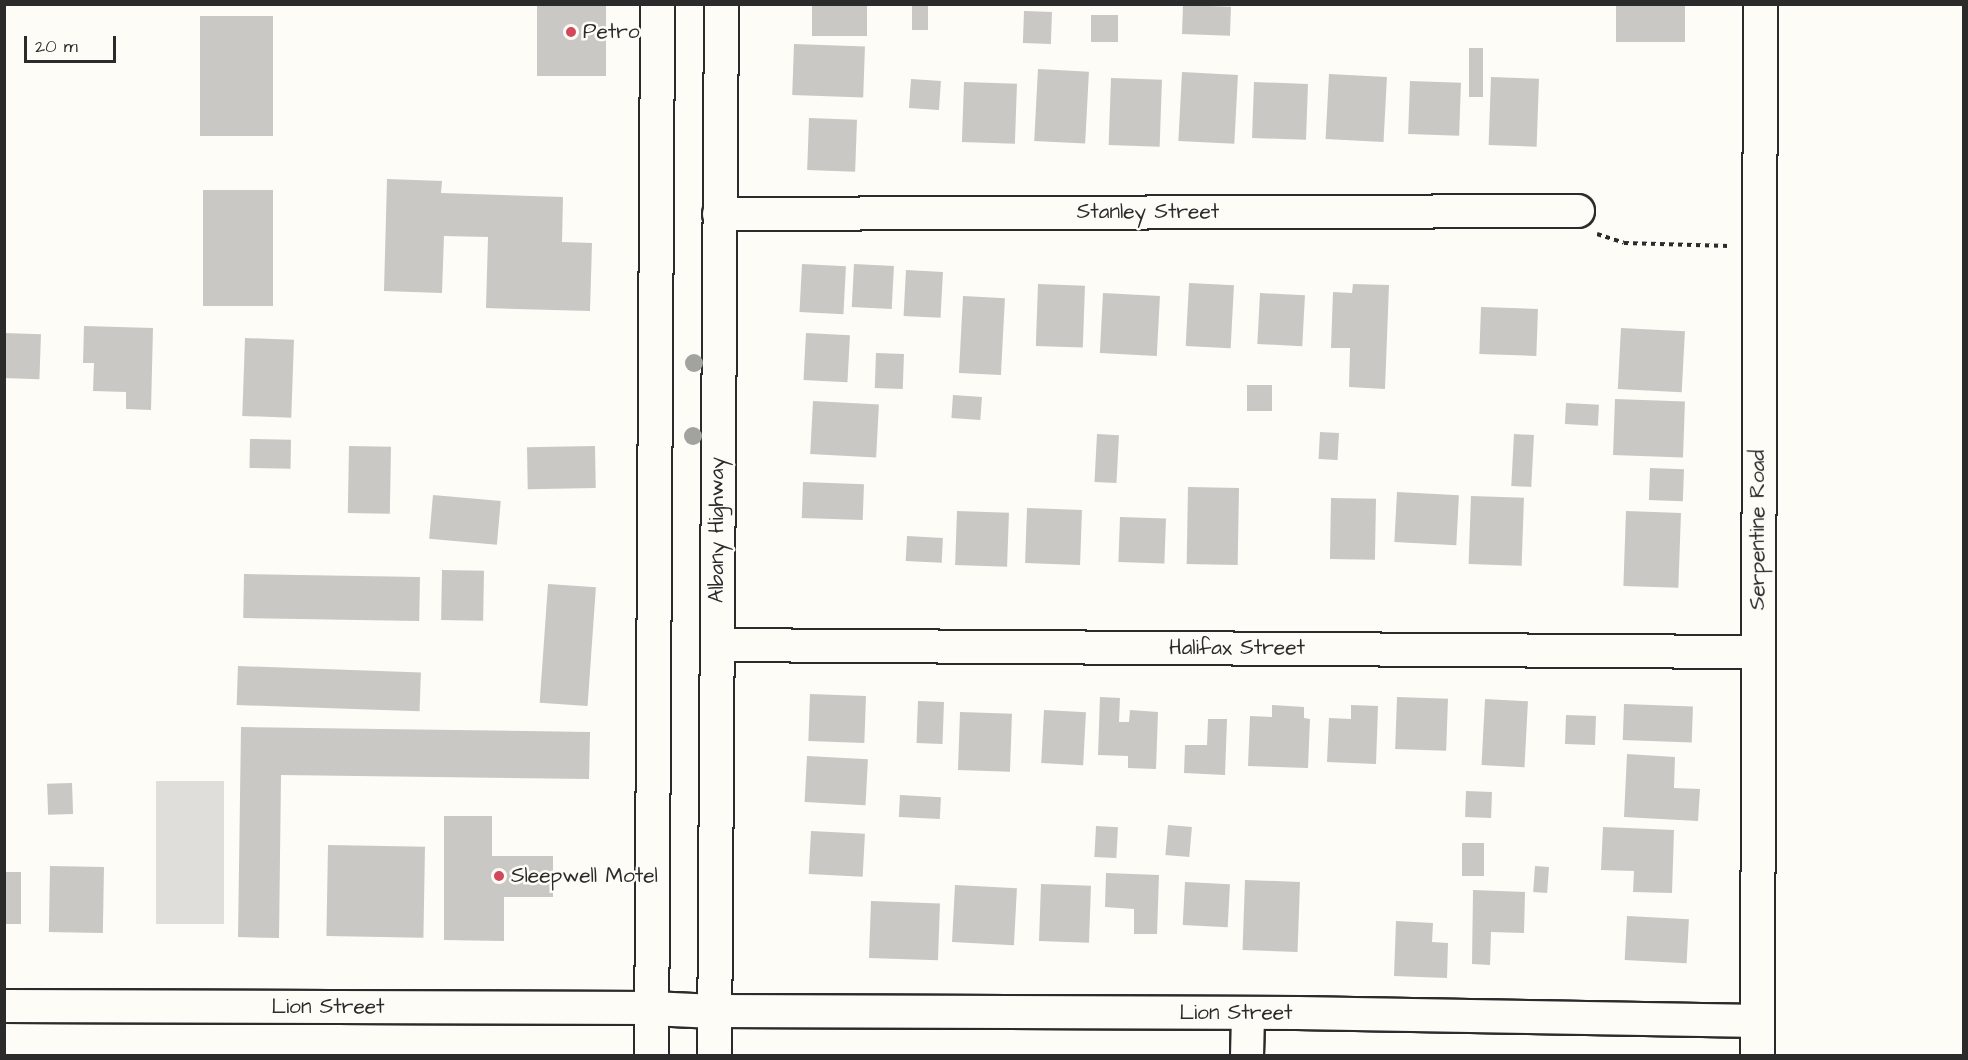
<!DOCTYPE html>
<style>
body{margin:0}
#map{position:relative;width:1968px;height:1060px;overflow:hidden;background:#fdfcf7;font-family:"Architects Daughter",sans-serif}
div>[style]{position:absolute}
.green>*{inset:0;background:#dfdeda;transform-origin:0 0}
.building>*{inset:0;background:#c9c8c4;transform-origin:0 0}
.path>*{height:4px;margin-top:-2px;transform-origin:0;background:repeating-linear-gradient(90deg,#2b2b2b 0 4.5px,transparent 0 9px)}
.roads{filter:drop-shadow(2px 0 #2b2b2b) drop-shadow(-2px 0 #2b2b2b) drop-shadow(0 2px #2b2b2b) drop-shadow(0 -2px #2b2b2b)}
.minor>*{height:32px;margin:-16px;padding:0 16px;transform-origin:16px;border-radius:16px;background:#fdfcf7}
.tertiary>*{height:33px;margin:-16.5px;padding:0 16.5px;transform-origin:16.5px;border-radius:16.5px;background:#fdfcf7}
.trunk>*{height:33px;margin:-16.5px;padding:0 16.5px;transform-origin:16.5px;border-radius:16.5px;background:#fdfcf7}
.trees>*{width:18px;height:18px;margin:-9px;border-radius:50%;background:#a2a29f}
.dots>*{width:16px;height:16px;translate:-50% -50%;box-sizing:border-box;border:3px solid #fdfcf7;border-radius:50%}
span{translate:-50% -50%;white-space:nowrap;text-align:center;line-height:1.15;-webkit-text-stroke:5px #fdfcf7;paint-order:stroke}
.poi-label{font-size:21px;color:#2b2b2b}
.left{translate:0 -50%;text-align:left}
.street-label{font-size:21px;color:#2b2b2b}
.frame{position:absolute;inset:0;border:6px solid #2b2b2b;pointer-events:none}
.scale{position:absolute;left:24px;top:36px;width:92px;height:27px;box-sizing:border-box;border:3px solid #2b2b2b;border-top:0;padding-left:8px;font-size:18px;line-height:21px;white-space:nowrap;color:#2b2b2b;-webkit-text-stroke:4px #fdfcf7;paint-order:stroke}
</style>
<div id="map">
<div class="green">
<i style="left:156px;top:781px;width:68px;height:143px"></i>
</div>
<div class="building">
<i style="left:537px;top:4px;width:69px;height:72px"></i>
<i style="left:812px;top:4px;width:55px;height:32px"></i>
<i style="left:912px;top:4px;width:16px;height:26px"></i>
<i style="left:1616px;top:4px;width:69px;height:38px"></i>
<i style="left:1183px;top:5px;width:48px;height:29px;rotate:2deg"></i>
<i style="left:1024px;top:11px;width:28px;height:32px;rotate:2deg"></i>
<i style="left:1091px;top:15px;width:27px;height:27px"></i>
<i style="left:200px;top:16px;width:73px;height:120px"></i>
<i style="left:794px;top:44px;width:71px;height:51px;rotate:2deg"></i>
<i style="left:1469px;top:48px;width:14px;height:49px"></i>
<i style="left:1038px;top:69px;width:51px;height:72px;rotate:3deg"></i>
<i style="left:1182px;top:72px;width:56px;height:69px;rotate:3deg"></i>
<i style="left:1329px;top:74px;width:58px;height:65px;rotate:3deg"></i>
<i style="left:1491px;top:77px;width:48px;height:68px;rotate:2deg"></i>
<i style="left:1111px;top:78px;width:51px;height:67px;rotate:2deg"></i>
<i style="left:911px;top:79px;width:30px;height:29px;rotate:4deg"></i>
<i style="left:1410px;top:81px;width:51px;height:53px;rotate:2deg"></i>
<i style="left:964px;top:82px;width:53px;height:60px;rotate:2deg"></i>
<i style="left:1254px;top:82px;width:54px;height:56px;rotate:2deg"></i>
<i style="left:809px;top:118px;width:48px;height:52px;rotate:2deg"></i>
<i style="clip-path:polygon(387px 179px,442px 181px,441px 193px,563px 197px,562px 242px,592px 243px,590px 311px,486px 308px,488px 237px,444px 236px,442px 293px,384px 291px)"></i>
<i style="left:203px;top:190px;width:70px;height:116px"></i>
<i style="left:802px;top:264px;width:44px;height:48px;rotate:3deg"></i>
<i style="left:854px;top:264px;width:40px;height:43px;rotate:3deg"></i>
<i style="left:906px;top:270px;width:37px;height:46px;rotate:3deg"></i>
<i style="left:1189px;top:283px;width:45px;height:63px;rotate:3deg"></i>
<i style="left:1038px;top:284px;width:47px;height:62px;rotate:2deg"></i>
<i style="clip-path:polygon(1353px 284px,1389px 285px,1385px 389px,1349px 387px,1350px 348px,1331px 348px,1333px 292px,1352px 293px)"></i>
<i style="left:1103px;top:293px;width:57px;height:60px;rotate:3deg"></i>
<i style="left:1260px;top:293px;width:45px;height:51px;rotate:3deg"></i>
<i style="left:963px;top:296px;width:42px;height:77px;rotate:3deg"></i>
<i style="left:1481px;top:307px;width:57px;height:47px;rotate:2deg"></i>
<i style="clip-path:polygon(84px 326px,153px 328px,151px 410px,126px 409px,126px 392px,93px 391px,94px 363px,83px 363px)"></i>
<i style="left:1621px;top:328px;width:64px;height:61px;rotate:3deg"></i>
<i style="left:4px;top:333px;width:37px;height:45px;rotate:2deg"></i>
<i style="left:806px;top:333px;width:44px;height:47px;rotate:3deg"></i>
<i style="left:245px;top:338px;width:49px;height:78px;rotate:2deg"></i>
<i style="left:876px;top:353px;width:28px;height:35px;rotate:2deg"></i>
<i style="left:1247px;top:385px;width:25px;height:26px"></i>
<i style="left:953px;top:395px;width:29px;height:23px;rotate:4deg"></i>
<i style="left:1615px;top:399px;width:70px;height:56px;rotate:2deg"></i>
<i style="left:813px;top:401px;width:66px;height:53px;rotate:3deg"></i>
<i style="left:1566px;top:403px;width:33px;height:21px;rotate:3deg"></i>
<i style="left:1320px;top:432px;width:19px;height:27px;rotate:3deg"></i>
<i style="left:1097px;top:434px;width:22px;height:48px;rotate:3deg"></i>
<i style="left:1514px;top:434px;width:20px;height:52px;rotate:3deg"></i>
<i style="left:250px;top:439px;width:41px;height:29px;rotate:1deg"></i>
<i style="left:349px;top:446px;width:42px;height:67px;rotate:1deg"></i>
<i style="left:595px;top:446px;width:42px;height:68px;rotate:89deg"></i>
<i style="left:1650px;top:468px;width:34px;height:32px;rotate:2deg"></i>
<i style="left:803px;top:482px;width:61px;height:36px;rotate:2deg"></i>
<i style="left:1188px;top:487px;width:51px;height:77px;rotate:1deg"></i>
<i style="left:1397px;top:492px;width:62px;height:50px;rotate:3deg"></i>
<i style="left:433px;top:495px;width:68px;height:44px;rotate:5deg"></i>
<i style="left:1471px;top:496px;width:53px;height:68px;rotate:2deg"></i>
<i style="left:1331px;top:498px;width:45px;height:61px;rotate:1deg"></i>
<i style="left:1027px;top:508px;width:55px;height:55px;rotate:2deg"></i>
<i style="left:957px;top:511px;width:52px;height:54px;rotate:2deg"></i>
<i style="left:1626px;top:511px;width:55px;height:75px;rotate:2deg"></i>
<i style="left:1120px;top:517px;width:46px;height:45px;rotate:2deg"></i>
<i style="left:907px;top:536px;width:36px;height:25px;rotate:3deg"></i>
<i style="left:442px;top:570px;width:42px;height:50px;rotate:1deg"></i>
<i style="left:244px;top:574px;width:176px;height:44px;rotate:1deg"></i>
<i style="left:548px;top:584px;width:48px;height:119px;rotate:4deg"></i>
<i style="left:238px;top:666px;width:183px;height:39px;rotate:2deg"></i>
<i style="left:810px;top:694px;width:56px;height:47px;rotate:2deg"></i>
<i style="clip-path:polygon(1100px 697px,1120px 698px,1119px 722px,1129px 722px,1130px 710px,1158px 712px,1156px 769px,1128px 768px,1128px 756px,1098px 755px)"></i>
<i style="left:1397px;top:697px;width:51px;height:52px;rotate:2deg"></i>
<i style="left:1485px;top:699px;width:43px;height:66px;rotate:3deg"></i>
<i style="left:918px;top:701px;width:26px;height:42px;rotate:2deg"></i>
<i style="left:1624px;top:704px;width:69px;height:36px;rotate:2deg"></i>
<i style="clip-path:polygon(1272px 705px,1304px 707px,1304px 718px,1310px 719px,1308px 768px,1248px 766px,1250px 716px,1272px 717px)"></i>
<i style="clip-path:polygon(1351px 705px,1378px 706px,1376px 764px,1327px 762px,1329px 718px,1351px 719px)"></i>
<i style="left:1044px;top:710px;width:42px;height:53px;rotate:3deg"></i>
<i style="left:960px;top:712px;width:52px;height:58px;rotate:2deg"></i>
<i style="left:1566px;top:715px;width:30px;height:29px;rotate:2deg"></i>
<i style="clip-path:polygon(1208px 719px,1227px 719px,1225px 775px,1184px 773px,1185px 745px,1207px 745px)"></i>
<i style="clip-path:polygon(241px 727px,590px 732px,589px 779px,281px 775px,279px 938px,238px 937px)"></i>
<i style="clip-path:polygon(1627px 754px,1675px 757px,1674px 788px,1700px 789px,1698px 821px,1624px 817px)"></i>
<i style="left:807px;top:756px;width:61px;height:46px;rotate:3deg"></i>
<i style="left:72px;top:783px;width:31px;height:25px;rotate:88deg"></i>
<i style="left:1466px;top:791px;width:26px;height:26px;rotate:2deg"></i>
<i style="left:900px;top:795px;width:41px;height:22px;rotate:3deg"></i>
<i style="clip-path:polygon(444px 816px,492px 816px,492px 856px,553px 856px,553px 897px,504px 897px,504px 941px,444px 940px)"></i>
<i style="left:1168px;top:825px;width:24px;height:30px;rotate:5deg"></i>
<i style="left:1096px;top:826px;width:22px;height:31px;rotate:3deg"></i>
<i style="clip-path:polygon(1603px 827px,1674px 830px,1672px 893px,1633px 892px,1634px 871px,1601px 870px)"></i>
<i style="left:811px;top:831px;width:54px;height:43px;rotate:3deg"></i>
<i style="left:1462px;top:843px;width:22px;height:33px"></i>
<i style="left:328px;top:845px;width:97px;height:91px;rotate:1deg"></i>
<i style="left:50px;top:866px;width:54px;height:66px;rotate:1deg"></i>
<i style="left:1535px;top:866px;width:14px;height:26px;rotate:4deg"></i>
<i style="left:4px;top:872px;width:17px;height:52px"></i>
<i style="clip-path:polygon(1106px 873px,1159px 875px,1157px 934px,1134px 934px,1134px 909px,1105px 907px)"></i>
<i style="left:1245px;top:880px;width:55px;height:70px;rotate:2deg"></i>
<i style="left:1185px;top:882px;width:45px;height:43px;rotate:3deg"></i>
<i style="left:1041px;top:884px;width:50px;height:57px;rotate:2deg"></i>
<i style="left:955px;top:885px;width:62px;height:57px;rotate:3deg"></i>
<i style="clip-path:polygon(1473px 890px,1525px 892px,1524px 933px,1491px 932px,1490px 965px,1472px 964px)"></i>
<i style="left:871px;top:901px;width:69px;height:57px;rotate:2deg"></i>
<i style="left:1627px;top:916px;width:62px;height:44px;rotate:3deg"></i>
<i style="clip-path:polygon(1396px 921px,1433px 923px,1432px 942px,1448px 943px,1447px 978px,1394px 976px)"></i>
</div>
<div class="path">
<i style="left:1597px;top:234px;width:28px;rotate:18deg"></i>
<i style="left:1624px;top:243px;width:105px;rotate:1.6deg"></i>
</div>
<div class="roads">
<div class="minor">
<i style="left:719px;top:214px;width:859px;rotate:-0.2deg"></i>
<i style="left:717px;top:645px;width:1040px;rotate:0.39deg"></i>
<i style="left:4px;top:1006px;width:647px;rotate:0.18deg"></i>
<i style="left:714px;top:1011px;width:584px;rotate:0.2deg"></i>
<i style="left:1298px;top:1013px;width:460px;rotate:1deg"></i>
<i style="left:1247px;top:1056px;width:42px;rotate:-88.6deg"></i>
</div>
<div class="tertiary">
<i style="left:1757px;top:1056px;width:1052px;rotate:-89.84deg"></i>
</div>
<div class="trunk">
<i style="left:651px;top:1008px;width:63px;rotate:2.7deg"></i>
<i style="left:651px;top:1056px;width:1052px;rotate:-89.67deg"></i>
<i style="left:714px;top:1056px;width:1052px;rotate:-89.62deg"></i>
</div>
</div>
<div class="trees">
<i style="left:694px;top:363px"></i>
<i style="left:693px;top:436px"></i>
</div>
<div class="dots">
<i style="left:571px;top:32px;background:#d1495b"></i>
<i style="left:499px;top:876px;background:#d1495b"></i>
</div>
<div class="poi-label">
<span class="left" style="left:583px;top:32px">Petro</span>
<span class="left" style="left:511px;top:876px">Sleepwell Motel</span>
</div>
<div class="street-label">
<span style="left:1148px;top:212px">Stanley Street</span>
<span style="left:717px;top:530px;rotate:-90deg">Albany Highway</span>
<span style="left:1758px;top:530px;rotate:-90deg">Serpentine Road</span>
<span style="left:1237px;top:648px">Halifax Street</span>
<span style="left:328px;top:1007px">Lion Street</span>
<span style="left:1236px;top:1013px">Lion Street</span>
</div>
<div class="frame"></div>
<div class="scale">20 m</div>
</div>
